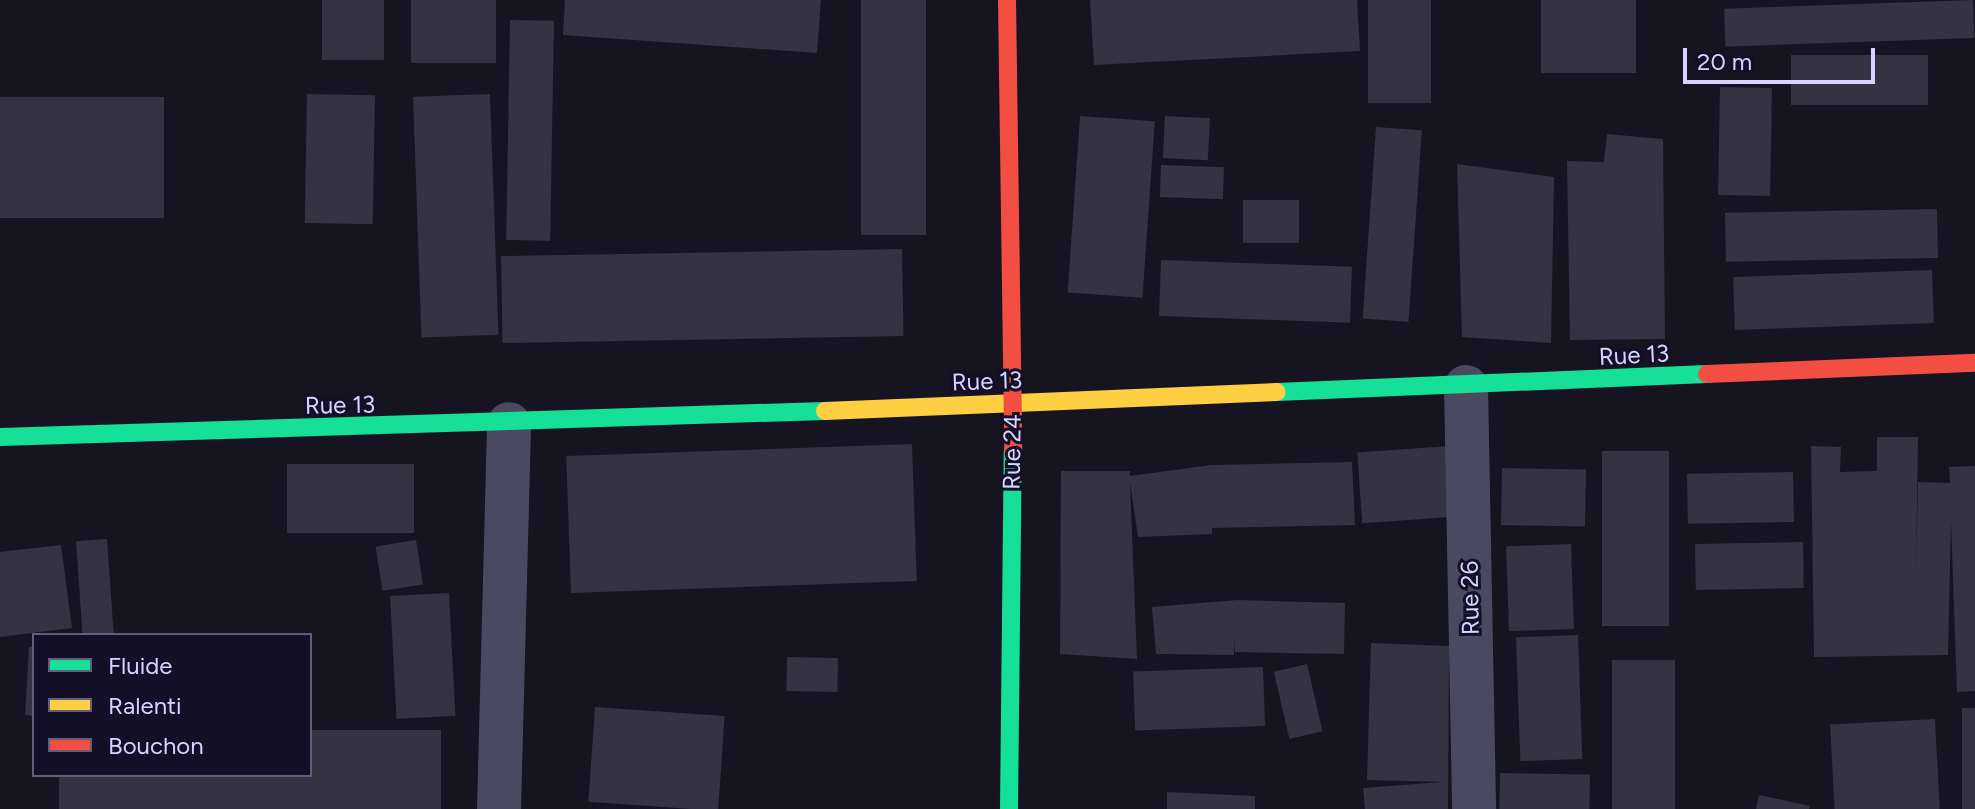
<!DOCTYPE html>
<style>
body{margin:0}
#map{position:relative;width:1975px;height:809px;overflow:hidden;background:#161421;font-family:Figtree,sans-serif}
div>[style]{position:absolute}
.building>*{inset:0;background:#343243;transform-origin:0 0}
.street>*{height:44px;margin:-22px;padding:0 22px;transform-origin:22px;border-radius:22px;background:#4a4962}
.fast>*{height:18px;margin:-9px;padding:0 9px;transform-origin:9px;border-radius:9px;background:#16e098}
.slow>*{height:18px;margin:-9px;padding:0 9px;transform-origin:9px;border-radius:9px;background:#ffcf43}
.jam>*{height:18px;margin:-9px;padding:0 9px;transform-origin:9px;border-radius:9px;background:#f24e42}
span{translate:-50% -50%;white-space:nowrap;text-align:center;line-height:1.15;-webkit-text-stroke:6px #130f26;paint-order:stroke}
.street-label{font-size:24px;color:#d9d4ff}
.legend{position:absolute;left:32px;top:633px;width:280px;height:144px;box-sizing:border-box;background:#130f26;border:2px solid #625e7d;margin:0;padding:10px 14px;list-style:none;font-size:24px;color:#d9d4ff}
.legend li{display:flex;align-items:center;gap:16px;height:40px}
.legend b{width:40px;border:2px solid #625e7d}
.scale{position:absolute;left:1683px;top:48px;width:192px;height:36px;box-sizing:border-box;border:4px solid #d9d4ff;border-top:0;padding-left:10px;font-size:24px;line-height:28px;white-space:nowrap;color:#d9d4ff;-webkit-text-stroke:6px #130f26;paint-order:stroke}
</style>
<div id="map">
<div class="building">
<i style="left:322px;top:0;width:62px;height:60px"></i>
<i style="left:411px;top:0;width:85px;height:63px"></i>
<i style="clip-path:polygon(565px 0,821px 0,817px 53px,563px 35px)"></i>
<i style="left:861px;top:0;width:65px;height:235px"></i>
<i style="clip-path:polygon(1090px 0,1357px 0,1360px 51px,1094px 65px)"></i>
<i style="left:1368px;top:0;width:63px;height:103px"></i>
<i style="left:1541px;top:0;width:95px;height:73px"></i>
<i style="left:1973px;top:0;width:38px;height:249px;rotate:88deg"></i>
<i style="left:510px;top:20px;width:44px;height:220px;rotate:1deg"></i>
<i style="left:1928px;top:55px;width:50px;height:137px;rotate:90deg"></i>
<i style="left:1720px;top:87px;width:52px;height:108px;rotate:1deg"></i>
<i style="left:307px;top:94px;width:68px;height:129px;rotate:1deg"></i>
<i style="left:490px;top:94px;width:241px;height:77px;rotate:88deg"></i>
<i style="left:0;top:97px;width:164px;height:121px"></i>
<i style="left:1080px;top:116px;width:75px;height:177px;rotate:4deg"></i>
<i style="left:1165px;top:116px;width:45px;height:42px;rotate:3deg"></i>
<i style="left:1376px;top:127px;width:46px;height:192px;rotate:4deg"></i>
<i style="clip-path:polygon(1607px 134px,1663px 139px,1665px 339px,1570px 340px,1567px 161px,1604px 162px)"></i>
<i style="clip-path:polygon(1457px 164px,1554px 177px,1551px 343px,1462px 337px)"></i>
<i style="left:1161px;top:165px;width:63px;height:32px;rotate:2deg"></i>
<i style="left:1299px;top:200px;width:43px;height:56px;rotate:90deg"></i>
<i style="left:1937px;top:209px;width:49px;height:212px;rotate:89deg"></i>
<i style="left:902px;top:249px;width:87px;height:401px;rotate:89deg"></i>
<i style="left:1161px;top:260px;width:191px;height:56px;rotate:2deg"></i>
<i style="left:1932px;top:270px;width:53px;height:199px;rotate:88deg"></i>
<i style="clip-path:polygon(1877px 437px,1918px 437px,1916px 573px,1918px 482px,1950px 483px,1949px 467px,1975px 466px,1975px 691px,1957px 692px,1951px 522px,1948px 655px,1814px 657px,1811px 446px,1841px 447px,1840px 472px,1877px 471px)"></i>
<i style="left:912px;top:444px;width:137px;height:346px;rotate:88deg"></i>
<i style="left:1449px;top:446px;width:71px;height:92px;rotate:86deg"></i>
<i style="left:1602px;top:451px;width:67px;height:175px"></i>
<i style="clip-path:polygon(1352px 462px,1355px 525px,1212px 528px,1212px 534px,1138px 537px,1130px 483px,1137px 659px,1060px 654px,1061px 471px,1130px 471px,1130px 476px,1211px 465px)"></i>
<i style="left:287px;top:464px;width:127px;height:69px"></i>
<i style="left:1502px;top:468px;width:84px;height:57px;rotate:1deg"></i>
<i style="left:1793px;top:472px;width:50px;height:106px;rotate:89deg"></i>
<i style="left:107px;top:539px;width:96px;height:31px;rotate:86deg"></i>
<i style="left:416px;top:540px;width:45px;height:41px;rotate:81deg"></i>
<i style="left:1803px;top:542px;width:46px;height:108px;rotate:89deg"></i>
<i style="left:1571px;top:544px;width:85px;height:65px;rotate:88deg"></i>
<i style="clip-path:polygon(61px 545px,72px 628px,0 637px,0 552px)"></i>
<i style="left:449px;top:593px;width:123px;height:59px;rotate:87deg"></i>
<i style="clip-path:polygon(1237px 600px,1345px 603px,1344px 654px,1235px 652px,1235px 639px,1234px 655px,1156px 654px,1152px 607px)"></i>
<i style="left:1578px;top:635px;width:124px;height:62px;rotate:88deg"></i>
<i style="clip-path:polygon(1371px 643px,1449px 646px,1448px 809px,1365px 809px,1363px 788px,1443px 782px,1367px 780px)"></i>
<i style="clip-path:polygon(29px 647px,34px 647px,34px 716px,25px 715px)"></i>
<i style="left:787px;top:657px;width:51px;height:34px;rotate:1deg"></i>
<i style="left:1612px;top:660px;width:63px;height:149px"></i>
<i style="left:1307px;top:664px;width:69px;height:34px;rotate:77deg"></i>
<i style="left:1263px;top:667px;width:59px;height:130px;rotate:88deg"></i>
<i style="left:595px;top:707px;width:130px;height:95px;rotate:4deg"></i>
<i style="left:1962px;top:708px;width:13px;height:101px"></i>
<i style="left:1935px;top:719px;width:90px;height:105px;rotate:87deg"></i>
<i style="clip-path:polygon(310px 730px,441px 730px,441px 809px,59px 809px,59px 775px,310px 775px)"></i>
<i style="left:1500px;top:773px;width:90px;height:36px;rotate:1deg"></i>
<i style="clip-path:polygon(1167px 792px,1255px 796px,1255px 809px,1167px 809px)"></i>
<i style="clip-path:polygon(1759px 795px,1810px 806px,1809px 809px,1756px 809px)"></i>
</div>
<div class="street">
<i style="left:1466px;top:387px;width:422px;rotate:88.9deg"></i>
<i style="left:499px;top:809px;width:385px;rotate:-88.5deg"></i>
</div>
<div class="fast">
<i style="left:1277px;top:392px;width:430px;rotate:-2.4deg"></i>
<i style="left:0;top:437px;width:825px;rotate:-1.81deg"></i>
<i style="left:1009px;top:809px;width:357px;rotate:-89.4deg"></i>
</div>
<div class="slow">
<i style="left:825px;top:411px;width:452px;rotate:-2.4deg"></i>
</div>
<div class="jam">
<i style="left:1007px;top:0;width:452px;rotate:89.2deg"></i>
<i style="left:1707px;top:374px;width:268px;rotate:-2.4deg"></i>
</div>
<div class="street-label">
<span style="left:1634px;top:355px;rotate:-3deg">Rue 13</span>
<span style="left:987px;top:381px;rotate:-2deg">Rue 13</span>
<span style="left:340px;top:405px;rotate:-1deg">Rue 13</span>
<span style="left:1012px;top:452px;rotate:-89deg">Rue 24</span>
<span style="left:1470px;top:598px;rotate:-91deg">Rue 26</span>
</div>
<ul class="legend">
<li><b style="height:10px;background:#16e098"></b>Fluide</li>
<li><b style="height:10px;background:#ffcf43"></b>Ralenti</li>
<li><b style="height:10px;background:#f24e42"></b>Bouchon</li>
</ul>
<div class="scale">20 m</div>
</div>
